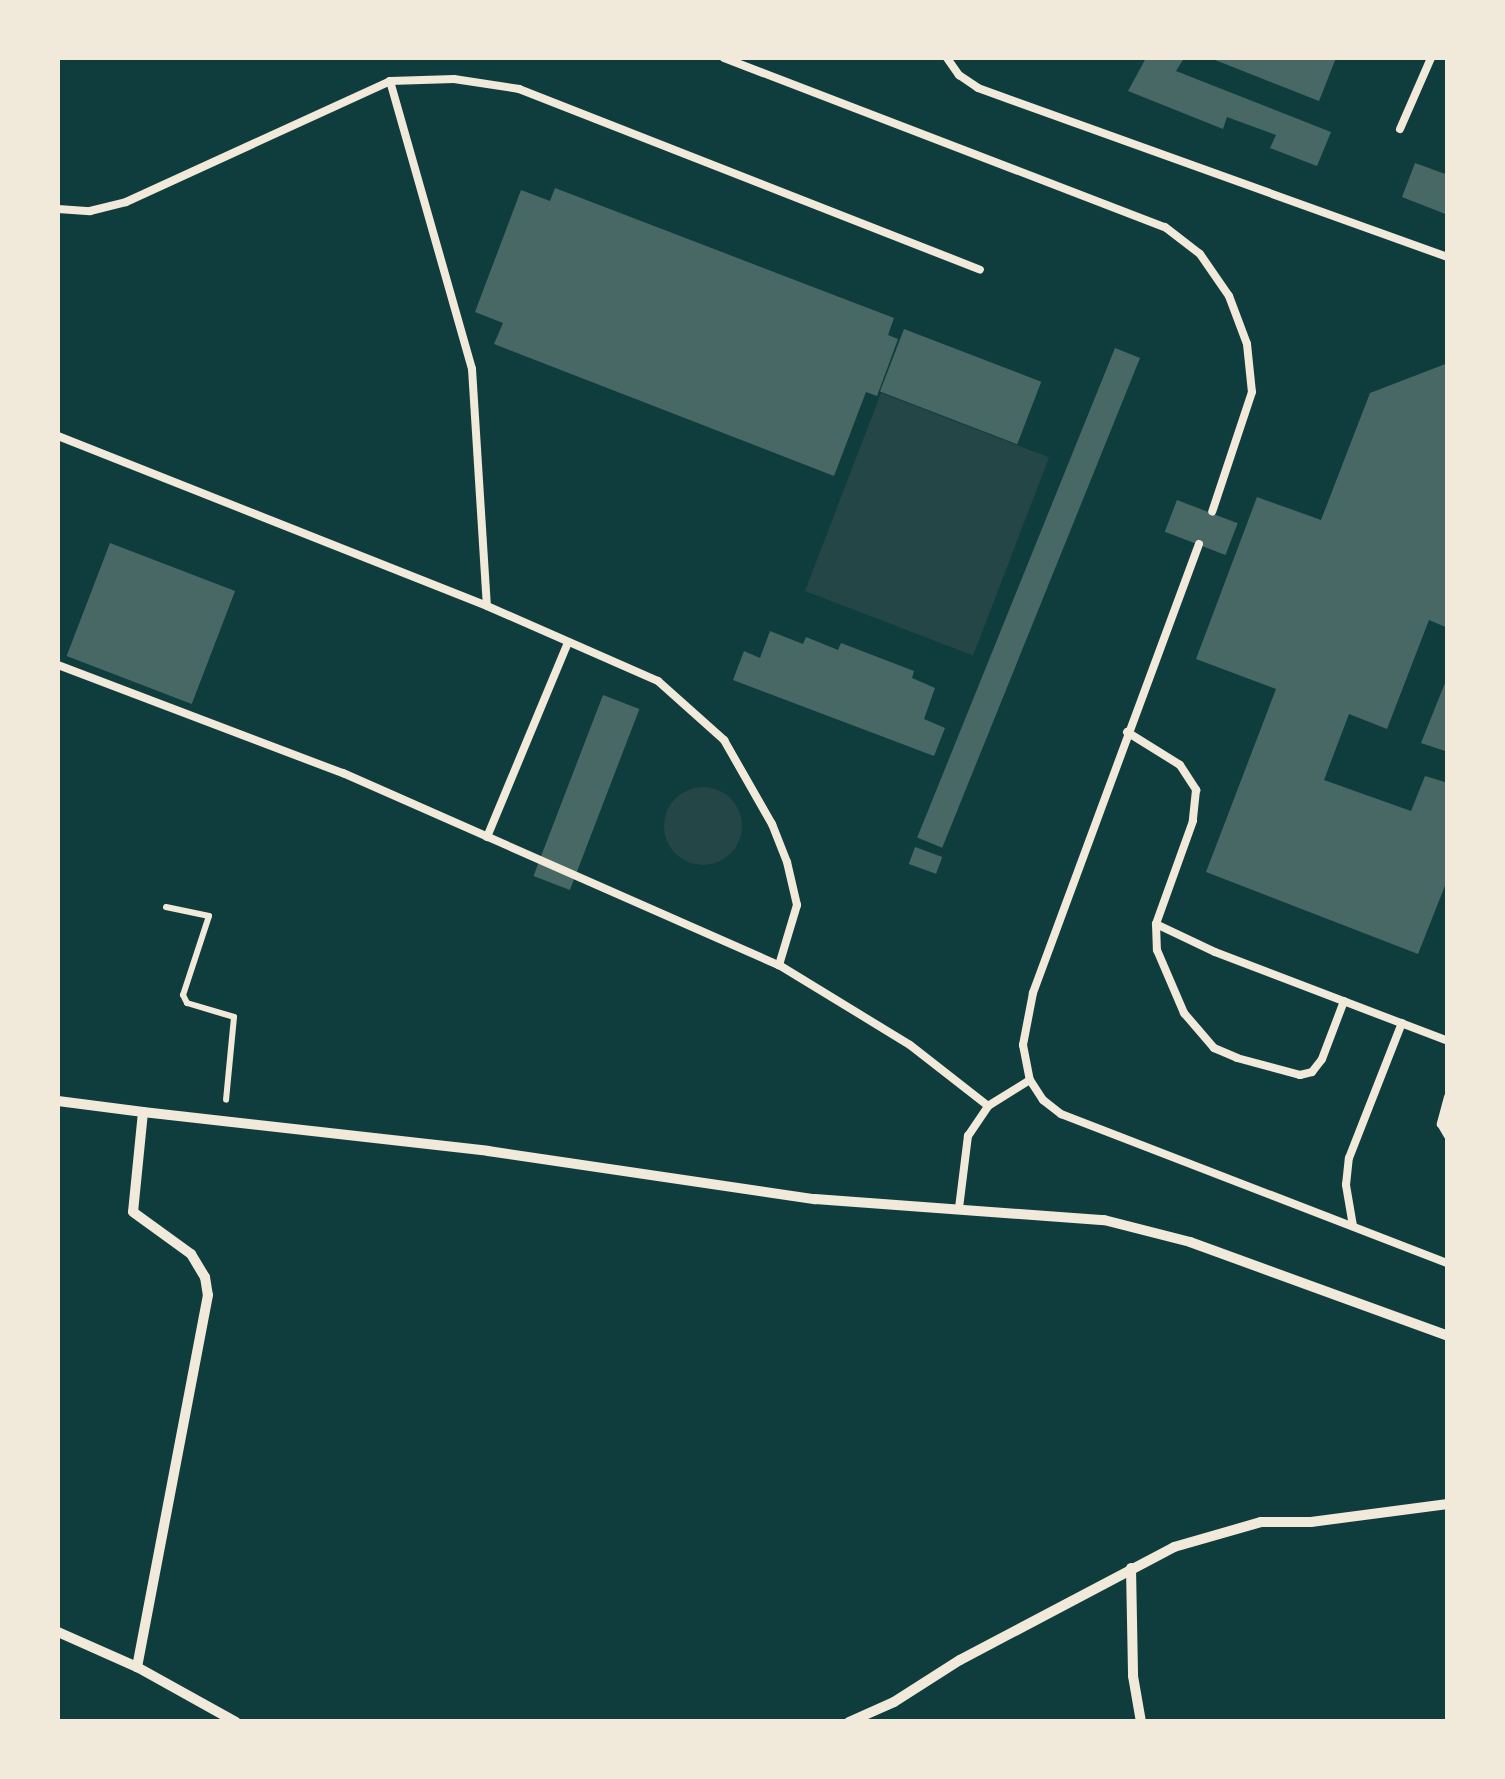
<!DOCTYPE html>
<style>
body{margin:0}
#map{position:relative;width:1505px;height:1779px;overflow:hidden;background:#0f3d3e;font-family:Commissioner,sans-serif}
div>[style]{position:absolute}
.green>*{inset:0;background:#244646;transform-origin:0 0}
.round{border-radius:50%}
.building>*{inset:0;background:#486865;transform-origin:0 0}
.path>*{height:6px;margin:-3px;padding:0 3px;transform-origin:3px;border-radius:3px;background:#f1e9da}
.service>*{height:8px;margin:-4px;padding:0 4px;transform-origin:4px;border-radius:4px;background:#f1e9da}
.minor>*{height:10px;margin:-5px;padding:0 5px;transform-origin:5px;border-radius:5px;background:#f1e9da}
span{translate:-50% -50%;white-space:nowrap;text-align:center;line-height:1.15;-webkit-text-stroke:9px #f1e9da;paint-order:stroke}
.frame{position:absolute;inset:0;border:60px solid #f1e9da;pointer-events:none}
</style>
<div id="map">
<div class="green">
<i style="left:881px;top:393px;width:180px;height:212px;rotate:21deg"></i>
<i class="round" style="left:664px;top:787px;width:78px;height:78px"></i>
</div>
<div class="building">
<i style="clip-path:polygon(1146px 58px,1184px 58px,1176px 71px,1331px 132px,1317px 166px,1270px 148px,1276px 135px,1227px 117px,1223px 129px,1128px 91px)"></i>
<i style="clip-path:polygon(1210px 58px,1336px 58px,1319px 101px)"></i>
<i style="clip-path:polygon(1415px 163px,1448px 175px,1448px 215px,1402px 197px)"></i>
<i style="clip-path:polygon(555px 188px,894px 318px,888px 335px,898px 339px,877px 396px,866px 392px,834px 476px,494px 344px,503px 323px,475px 312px,521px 190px,550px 201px)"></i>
<i style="left:904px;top:329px;width:147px;height:67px;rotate:21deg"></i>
<i style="left:1115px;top:348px;width:27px;height:528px;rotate:22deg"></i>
<i style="clip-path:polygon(1448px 363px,1448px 628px,1429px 620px,1387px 729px,1349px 714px,1324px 780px,1411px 811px,1425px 776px,1448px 783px,1448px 878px,1418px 954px,1206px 872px,1276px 689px,1196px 659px,1257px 497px,1321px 520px,1370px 393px)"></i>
<i style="left:1177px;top:500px;width:65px;height:34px;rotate:21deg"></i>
<i style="left:110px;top:543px;width:134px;height:121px;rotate:21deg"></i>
<i style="clip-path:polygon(770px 631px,803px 644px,806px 637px,838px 650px,841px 643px,914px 671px,912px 678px,935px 688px,924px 719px,945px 728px,934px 756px,733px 680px,744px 651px,760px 658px)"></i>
<i style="clip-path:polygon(1447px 678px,1448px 678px,1448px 752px,1421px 743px)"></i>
<i style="left:603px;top:695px;width:39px;height:194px;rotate:21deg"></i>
<i style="left:915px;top:847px;width:29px;height:18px;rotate:20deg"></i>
</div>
<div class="path">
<i style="left:166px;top:907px;width:44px;rotate:11.8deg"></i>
<i style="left:209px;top:916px;width:83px;rotate:108.2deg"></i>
<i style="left:183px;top:995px;width:9px;rotate:63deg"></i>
<i style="left:187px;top:1003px;width:49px;rotate:16.6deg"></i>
<i style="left:234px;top:1017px;width:83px;rotate:95.5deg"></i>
</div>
<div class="service">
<i style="left:724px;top:58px;width:472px;rotate:21deg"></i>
<i style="left:1165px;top:227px;width:44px;rotate:37.6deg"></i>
<i style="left:1200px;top:254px;width:51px;rotate:55.4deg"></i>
<i style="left:1229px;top:296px;width:51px;rotate:69.4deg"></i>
<i style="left:1247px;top:344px;width:48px;rotate:84.1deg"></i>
<i style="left:1252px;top:392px;width:126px;rotate:108.4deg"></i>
<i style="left:947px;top:58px;width:21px;rotate:55deg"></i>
<i style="left:959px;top:75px;width:23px;rotate:34deg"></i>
<i style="left:978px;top:88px;width:499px;rotate:19.8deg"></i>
<i style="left:390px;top:81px;width:64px;rotate:-1.8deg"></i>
<i style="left:454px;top:79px;width:66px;rotate:8.7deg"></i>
<i style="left:519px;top:89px;width:495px;rotate:21.4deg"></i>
<i style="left:1400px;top:129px;width:77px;rotate:-66.4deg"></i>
<i style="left:58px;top:209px;width:32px;rotate:4deg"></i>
<i style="left:90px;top:211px;width:37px;rotate:-14deg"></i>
<i style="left:126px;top:202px;width:290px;rotate:-24.6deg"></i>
<i style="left:390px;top:81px;width:299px;rotate:74.1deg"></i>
<i style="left:472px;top:369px;width:237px;rotate:86.4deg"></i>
<i style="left:58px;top:436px;width:461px;rotate:21.6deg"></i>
<i style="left:487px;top:606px;width:187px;rotate:23.7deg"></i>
<i style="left:658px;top:681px;width:89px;rotate:41.8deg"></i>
<i style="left:724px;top:740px;width:97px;rotate:60.3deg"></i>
<i style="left:772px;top:824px;width:41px;rotate:68.5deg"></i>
<i style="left:787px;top:862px;width:44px;rotate:76.9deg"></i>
<i style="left:797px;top:905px;width:63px;rotate:106.7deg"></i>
<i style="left:1199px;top:544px;width:479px;rotate:110.3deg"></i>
<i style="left:1033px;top:993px;width:53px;rotate:100.9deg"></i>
<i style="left:1023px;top:1045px;width:36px;rotate:79deg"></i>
<i style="left:1030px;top:1080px;width:24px;rotate:57deg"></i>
<i style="left:1043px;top:1100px;width:23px;rotate:38deg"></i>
<i style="left:1061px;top:1114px;width:415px;rotate:21.1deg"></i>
<i style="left:58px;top:665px;width:305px;rotate:20.8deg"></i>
<i style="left:343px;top:773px;width:476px;rotate:23.8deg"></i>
<i style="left:779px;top:965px;width:153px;rotate:31.4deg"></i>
<i style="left:910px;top:1045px;width:99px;rotate:38deg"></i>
<i style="left:1127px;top:732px;width:62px;rotate:31.9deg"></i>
<i style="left:1180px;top:765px;width:30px;rotate:57deg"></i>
<i style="left:1196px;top:790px;width:31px;rotate:96deg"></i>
<i style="left:1193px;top:821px;width:109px;rotate:109.8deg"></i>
<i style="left:1156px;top:924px;width:65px;rotate:25.4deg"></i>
<i style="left:1215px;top:952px;width:249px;rotate:20.9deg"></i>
<i style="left:487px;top:837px;width:211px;rotate:-67.4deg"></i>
<i style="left:1156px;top:924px;width:26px;rotate:88deg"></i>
<i style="left:1157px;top:950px;width:69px;rotate:66.8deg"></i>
<i style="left:1184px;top:1013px;width:46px;rotate:49.4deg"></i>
<i style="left:1214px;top:1048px;width:25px;rotate:23deg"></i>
<i style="left:1237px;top:1058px;width:65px;rotate:15.1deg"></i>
<i style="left:1300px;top:1075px;width:12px;rotate:-14deg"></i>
<i style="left:1312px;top:1072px;width:16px;rotate:-52deg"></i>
<i style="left:1322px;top:1059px;width:62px;rotate:-69.2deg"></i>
<i style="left:1448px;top:1097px;width:28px;rotate:105deg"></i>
<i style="left:1441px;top:1124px;width:14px;rotate:60deg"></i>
<i style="left:959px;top:1208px;width:73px;rotate:-82.9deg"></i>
<i style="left:968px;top:1136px;width:36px;rotate:-56deg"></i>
<i style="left:988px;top:1106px;width:49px;rotate:-31.8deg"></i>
<i style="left:1353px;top:1226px;width:42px;rotate:-99.7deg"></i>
<i style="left:1346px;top:1185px;width:27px;rotate:-84deg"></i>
<i style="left:1349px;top:1158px;width:145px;rotate:-68.6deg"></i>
</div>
<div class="minor">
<i style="left:58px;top:1101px;width:86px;rotate:7.4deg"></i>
<i style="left:143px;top:1112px;width:100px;rotate:95.7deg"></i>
<i style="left:133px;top:1212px;width:72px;rotate:35.9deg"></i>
<i style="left:191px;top:1254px;width:27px;rotate:59deg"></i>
<i style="left:205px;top:1277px;width:18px;rotate:81deg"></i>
<i style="left:208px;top:1295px;width:379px;rotate:100.8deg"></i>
<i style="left:143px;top:1112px;width:347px;rotate:6.4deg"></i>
<i style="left:488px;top:1151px;width:331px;rotate:8.4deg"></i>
<i style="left:815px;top:1199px;width:290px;rotate:4.2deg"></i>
<i style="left:1104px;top:1220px;width:89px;rotate:14.3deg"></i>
<i style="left:1190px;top:1242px;width:275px;rotate:20deg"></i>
<i style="left:1131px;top:1568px;width:108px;rotate:88.9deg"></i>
<i style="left:1133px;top:1676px;width:47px;rotate:80.1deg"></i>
<i style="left:58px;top:1632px;width:86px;rotate:23.9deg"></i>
<i style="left:137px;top:1667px;width:113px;rotate:29.1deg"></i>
<i style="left:849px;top:1722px;width:49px;rotate:-24deg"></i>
<i style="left:894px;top:1702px;width:78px;rotate:-32.5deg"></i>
<i style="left:960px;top:1660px;width:242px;rotate:-27.8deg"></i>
<i style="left:1174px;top:1547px;width:91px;rotate:-16deg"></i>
<i style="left:1261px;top:1522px;width:50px"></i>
<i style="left:1311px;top:1522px;width:138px;rotate:-7.5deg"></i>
</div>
<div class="frame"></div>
</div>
